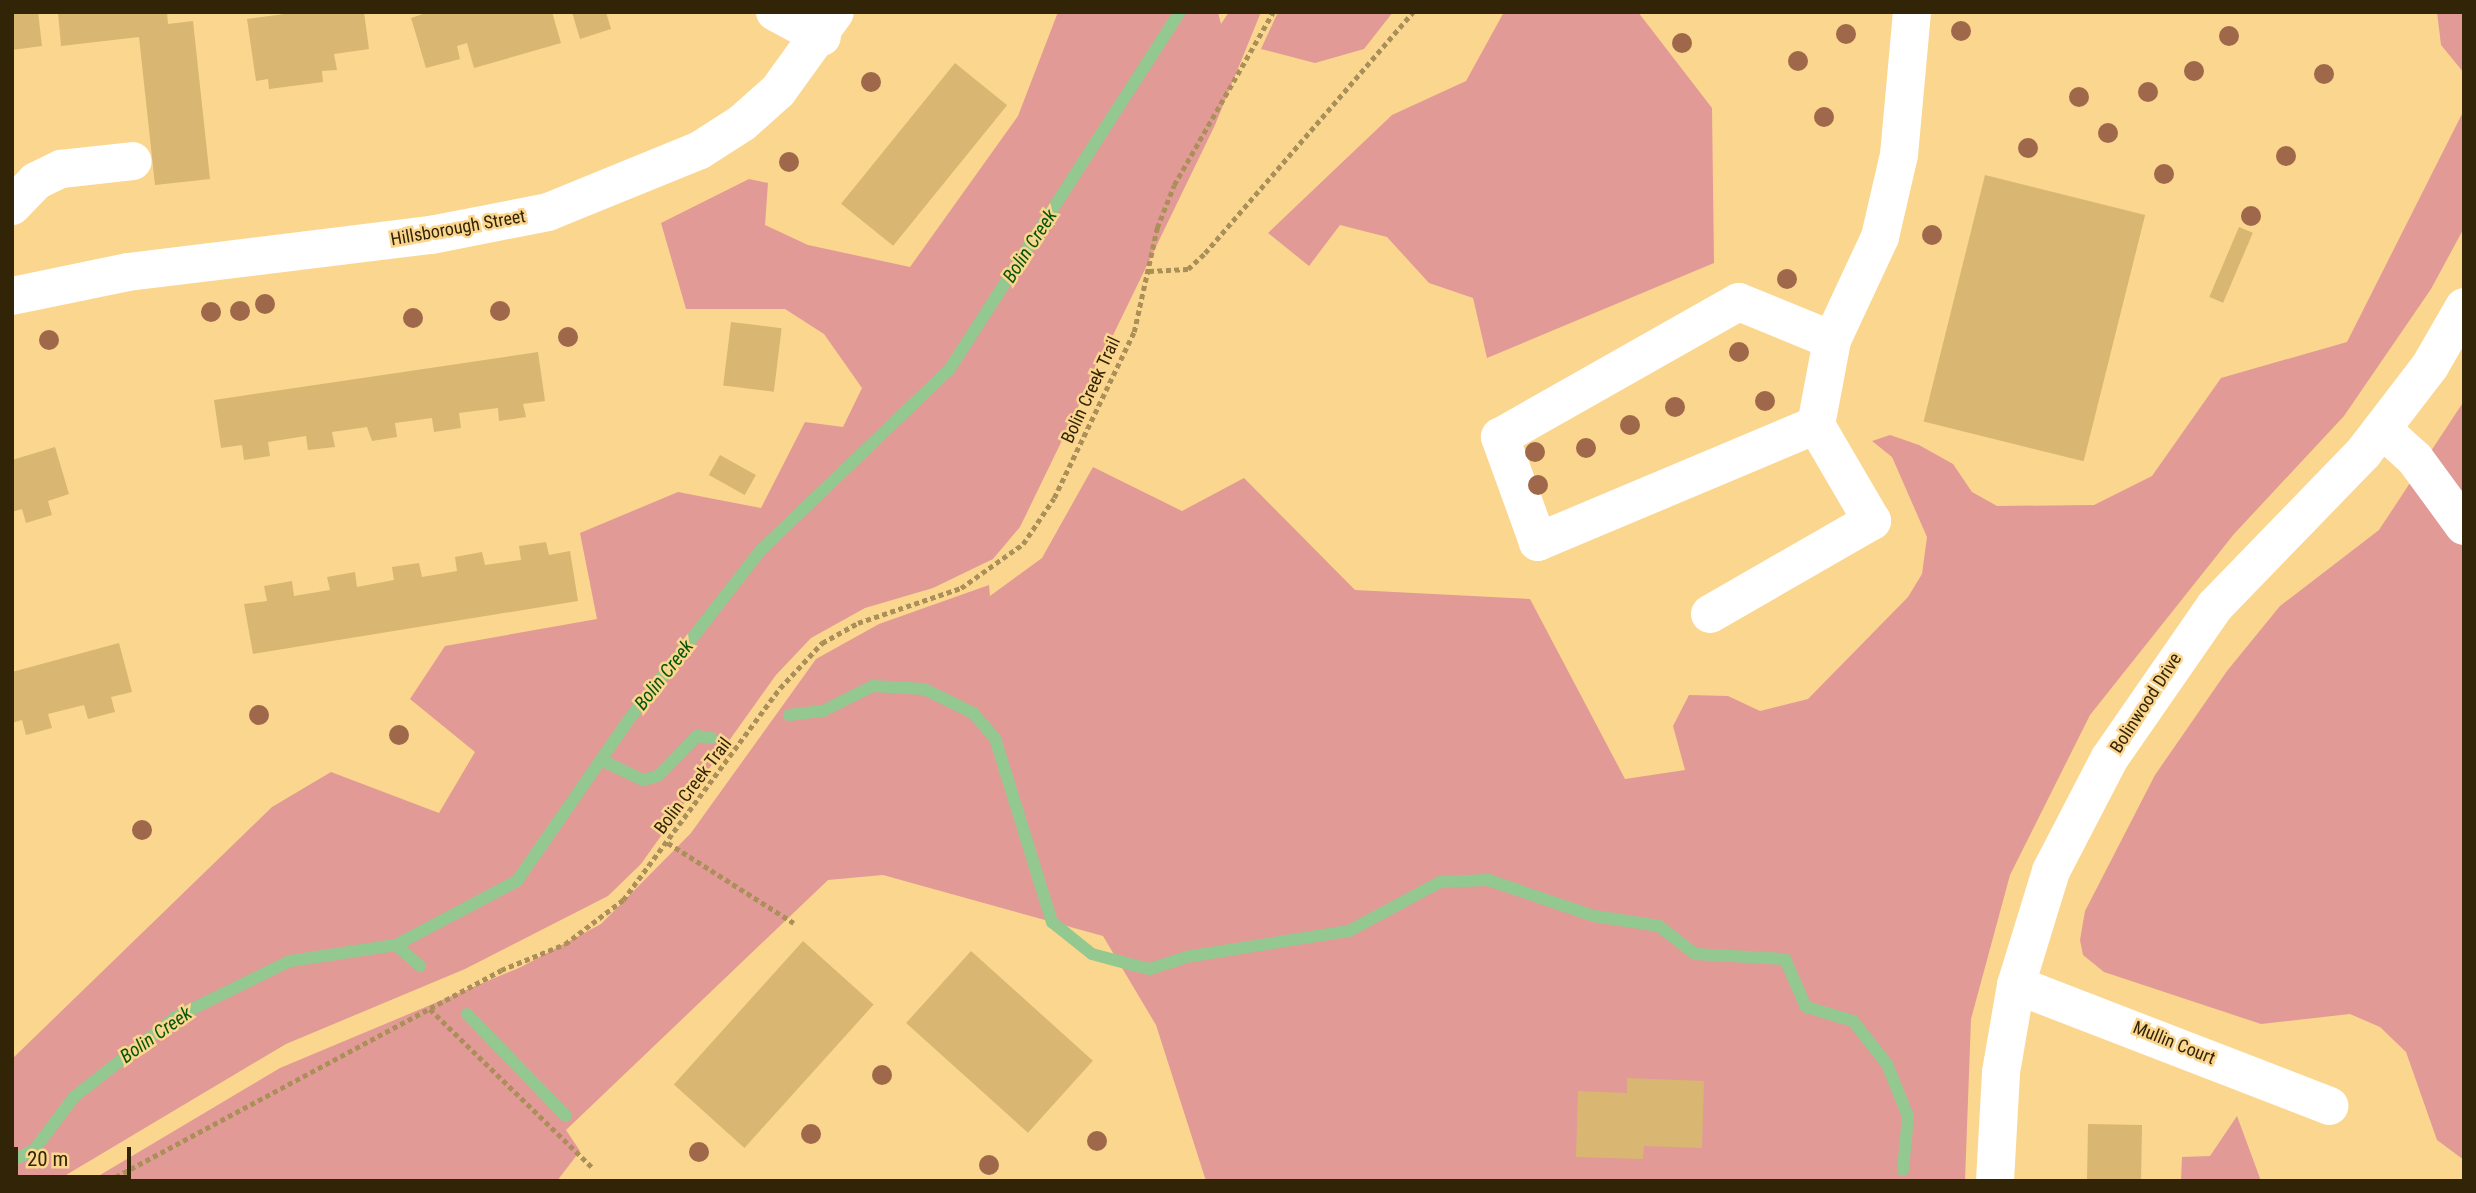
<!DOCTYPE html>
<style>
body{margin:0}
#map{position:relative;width:2476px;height:1193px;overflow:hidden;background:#fbd68f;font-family:"Roboto Condensed",sans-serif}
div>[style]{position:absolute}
.green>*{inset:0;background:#e19a96}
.stream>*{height:12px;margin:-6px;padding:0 6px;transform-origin:6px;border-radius:6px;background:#93c990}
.building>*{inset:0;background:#d9b671;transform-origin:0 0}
.path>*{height:4.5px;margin-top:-2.25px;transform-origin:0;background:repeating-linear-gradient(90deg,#ab8f58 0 5px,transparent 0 8.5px)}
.minor>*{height:38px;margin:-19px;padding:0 19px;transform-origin:19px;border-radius:19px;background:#fff}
.trees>*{width:20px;height:20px;margin:-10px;border-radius:50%;background:#9f684a}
span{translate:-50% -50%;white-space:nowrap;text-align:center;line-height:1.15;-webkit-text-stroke:5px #fbd68f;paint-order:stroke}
.street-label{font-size:18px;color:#322406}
.water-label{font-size:19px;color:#035509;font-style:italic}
.frame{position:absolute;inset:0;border:14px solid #322406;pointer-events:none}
.scale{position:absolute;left:14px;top:1147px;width:117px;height:32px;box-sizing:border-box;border:4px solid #322406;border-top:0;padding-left:9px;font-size:21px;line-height:24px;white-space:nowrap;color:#322406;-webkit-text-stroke:5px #fbd68f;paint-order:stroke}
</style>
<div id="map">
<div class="green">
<i style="clip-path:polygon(1058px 12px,1218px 12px,1221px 24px,1229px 12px,1261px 12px,1215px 125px,1020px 527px,993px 559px,933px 588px,865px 608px,811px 638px,776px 675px,641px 864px,608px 896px,465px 969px,286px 1044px,56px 1181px,12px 1181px,12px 1059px,272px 807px,331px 772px,439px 813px,475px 752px,410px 699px,445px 646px,597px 619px,580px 533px,678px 492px,761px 508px,805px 422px,843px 427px,862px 388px,824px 334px,785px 309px,686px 309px,661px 223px,749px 179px,768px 183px,765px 225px,808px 245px,910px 267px,1018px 116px)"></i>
<i style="clip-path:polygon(1278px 12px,1393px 12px,1364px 49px,1315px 63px,1261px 49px)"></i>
<i style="clip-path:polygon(1504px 12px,1638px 12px,1712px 108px,1714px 263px,1487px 358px,1473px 298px,1429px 283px,1387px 237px,1340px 225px,1309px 266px,1268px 233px,1392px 115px,1466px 81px)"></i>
<i style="clip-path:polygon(2437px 12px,2464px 12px,2464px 73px,2441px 45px)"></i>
<i style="clip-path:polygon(2464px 110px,2464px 228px,2431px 289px,2344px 416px,2234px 534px,2090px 715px,2010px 875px,1971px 1019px,1965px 1181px,1206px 1181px,1156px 1025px,1103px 936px,883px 875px,828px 880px,566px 1130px,580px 1151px,557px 1181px,90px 1181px,280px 1068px,521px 967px,601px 924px,691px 833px,816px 659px,879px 624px,989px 585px,990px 596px,1042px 558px,1093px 467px,1182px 511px,1244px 478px,1355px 590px,1530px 599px,1625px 779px,1685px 770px,1673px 726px,1689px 695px,1728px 696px,1760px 711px,1808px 699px,1908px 597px,1922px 574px,1927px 537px,1892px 457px,1872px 441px,1890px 435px,1919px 445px,1953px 464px,1972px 492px,1997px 506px,2094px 505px,2152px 476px,2221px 378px,2347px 342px)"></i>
<i style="clip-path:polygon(2464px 401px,2464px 1160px,2437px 1140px,2406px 1052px,2380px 1027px,2350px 1014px,2261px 1024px,2104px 972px,2083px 955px,2080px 940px,2085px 911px,2155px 775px,2227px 671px,2280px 606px,2379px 530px)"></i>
<i style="clip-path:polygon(2237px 1116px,2261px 1181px,2181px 1181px,2182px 1157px,2210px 1156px)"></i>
</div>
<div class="stream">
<i style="left:789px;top:715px;width:34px;rotate:-7deg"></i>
<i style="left:823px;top:711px;width:56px;rotate:-26.6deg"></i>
<i style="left:873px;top:686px;width:51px;rotate:3.4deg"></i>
<i style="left:924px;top:689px;width:55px;rotate:26.1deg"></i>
<i style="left:973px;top:713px;width:33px;rotate:49deg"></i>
<i style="left:995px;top:738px;width:193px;rotate:72.8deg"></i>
<i style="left:1052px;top:922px;width:51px;rotate:38.7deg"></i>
<i style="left:1092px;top:954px;width:42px;rotate:15deg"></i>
<i style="left:1133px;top:965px;width:17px;rotate:13deg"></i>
<i style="left:1150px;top:969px;width:38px;rotate:-18deg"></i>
<i style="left:1186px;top:957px;width:165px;rotate:-9.1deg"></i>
<i style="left:1349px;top:931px;width:103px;rotate:-28.3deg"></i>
<i style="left:1440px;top:882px;width:48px;rotate:-2.4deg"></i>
<i style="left:1488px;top:880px;width:112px;rotate:18.8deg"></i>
<i style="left:1594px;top:916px;width:66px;rotate:8.7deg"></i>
<i style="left:1659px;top:926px;width:46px;rotate:37.9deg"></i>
<i style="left:1695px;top:954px;width:90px;rotate:3.2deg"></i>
<i style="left:1785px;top:959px;width:52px;rotate:66.4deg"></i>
<i style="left:1806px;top:1007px;width:49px;rotate:16.6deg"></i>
<i style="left:1853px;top:1021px;width:55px;rotate:51.7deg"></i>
<i style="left:1887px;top:1064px;width:56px;rotate:68deg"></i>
<i style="left:1908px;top:1116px;width:54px;rotate:95.3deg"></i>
<i style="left:601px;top:760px;width:47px;rotate:25.5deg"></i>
<i style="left:643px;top:780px;width:16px;rotate:-15deg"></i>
<i style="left:658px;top:776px;width:56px;rotate:-45.7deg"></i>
<i style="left:697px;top:736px;width:15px;rotate:8deg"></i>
<i style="left:396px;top:945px;width:32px;rotate:41deg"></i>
<i style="left:467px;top:1014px;width:142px;rotate:45.9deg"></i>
<i style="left:12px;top:1161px;width:25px;rotate:-27deg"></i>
<i style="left:34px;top:1150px;width:66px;rotate:-53deg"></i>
<i style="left:74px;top:1097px;width:130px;rotate:-38.1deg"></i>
<i style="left:176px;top:1017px;width:127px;rotate:-26.2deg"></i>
<i style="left:290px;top:961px;width:107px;rotate:-8.6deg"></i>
<i style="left:396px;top:945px;width:137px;rotate:-27.9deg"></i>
<i style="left:517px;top:881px;width:198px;rotate:-55.3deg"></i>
<i style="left:630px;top:718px;width:213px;rotate:-52.1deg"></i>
<i style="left:761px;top:550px;width:260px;rotate:-43.8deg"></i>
<i style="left:949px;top:370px;width:426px;rotate:-57.2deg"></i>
</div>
<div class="building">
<i style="clip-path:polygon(12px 12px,38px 12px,42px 46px,12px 50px)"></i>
<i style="clip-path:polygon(58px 12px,167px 12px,168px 24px,193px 21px,210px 179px,155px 185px,139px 37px,61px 46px)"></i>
<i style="clip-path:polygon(300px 12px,364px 12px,369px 49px,334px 54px,337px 70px,322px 71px,323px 82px,269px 89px,268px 79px,256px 81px,247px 19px)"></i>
<i style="clip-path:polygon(429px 12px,552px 12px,561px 43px,474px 68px,467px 43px,457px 46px,460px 59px,426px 68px,411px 18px)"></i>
<i style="clip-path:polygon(572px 12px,606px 12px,611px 29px,580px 39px)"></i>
<i style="left:955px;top:63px;width:67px;height:181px;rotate:39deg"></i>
<i style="left:1985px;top:175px;width:165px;height:254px;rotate:14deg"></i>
<i style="left:2239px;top:227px;width:15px;height:76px;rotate:23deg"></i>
<i style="left:731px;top:322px;width:51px;height:64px;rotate:7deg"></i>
<i style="clip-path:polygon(538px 352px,545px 401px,523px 404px,526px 417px,499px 421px,498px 408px,459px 413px,461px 428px,434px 432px,432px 418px,395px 423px,397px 437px,372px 441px,367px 427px,332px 432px,335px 447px,308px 450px,306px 436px,268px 442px,270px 456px,244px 460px,242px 445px,221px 448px,214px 400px)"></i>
<i style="clip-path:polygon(55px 447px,69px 494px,48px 501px,52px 515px,26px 523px,22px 509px,12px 512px,12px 460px)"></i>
<i style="left:720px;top:455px;width:41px;height:23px;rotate:29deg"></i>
<i style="clip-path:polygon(546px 542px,549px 555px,570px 551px,578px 601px,253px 654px,244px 604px,267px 601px,264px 586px,292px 581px,294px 596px,330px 590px,327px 577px,355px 572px,357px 587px,394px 580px,392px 567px,419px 563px,422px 577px,457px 571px,455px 557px,482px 552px,485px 565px,521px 560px,519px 546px)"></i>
<i style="clip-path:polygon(119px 643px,132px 692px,111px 697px,115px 712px,88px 719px,84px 705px,48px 714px,52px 728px,26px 735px,22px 720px,12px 723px,12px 672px)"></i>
<i style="left:803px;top:941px;width:95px;height:193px;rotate:42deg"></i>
<i style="left:971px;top:951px;width:164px;height:97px;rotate:42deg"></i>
<i style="clip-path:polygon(1627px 1078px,1704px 1081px,1702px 1148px,1644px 1146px,1643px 1159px,1576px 1157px,1578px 1091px,1627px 1093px)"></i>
<i style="left:2088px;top:1124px;width:54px;height:57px;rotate:1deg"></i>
</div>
<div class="path">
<i style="left:1149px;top:271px;width:39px;rotate:-3deg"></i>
<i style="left:1188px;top:269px;width:23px;rotate:-43deg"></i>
<i style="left:1205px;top:253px;width:318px;rotate:-49.2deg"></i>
<i style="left:668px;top:843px;width:149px;rotate:32.4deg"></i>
<i style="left:430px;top:1009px;width:226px;rotate:44.3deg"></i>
<i style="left:108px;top:1181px;width:446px;rotate:-28.2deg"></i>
<i style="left:501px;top:970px;width:69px;rotate:-22.1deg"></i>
<i style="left:565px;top:944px;width:73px;rotate:-37.2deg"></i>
<i style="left:623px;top:900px;width:264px;rotate:-53.5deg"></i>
<i style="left:780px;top:688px;width:62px;rotate:-47deg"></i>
<i style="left:822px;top:643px;width:41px;rotate:-29.1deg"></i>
<i style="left:858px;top:623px;width:109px;rotate:-18.8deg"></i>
<i style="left:961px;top:588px;width:76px;rotate:-35.4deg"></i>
<i style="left:1023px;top:544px;width:55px;rotate:-56deg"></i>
<i style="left:1054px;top:498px;width:184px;rotate:-64.3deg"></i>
<i style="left:1134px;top:332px;width:107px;rotate:-77.5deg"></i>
<i style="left:1157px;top:228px;width:46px;rotate:-68.4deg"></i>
<i style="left:1174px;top:185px;width:199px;rotate:-60.2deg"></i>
</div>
<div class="minor">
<i style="left:775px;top:12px;width:53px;rotate:28deg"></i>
<i style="left:12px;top:206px;width:35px;rotate:-46deg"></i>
<i style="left:36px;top:181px;width:28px;rotate:-26deg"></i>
<i style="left:61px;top:169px;width:72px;rotate:-6.3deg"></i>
<i style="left:12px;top:296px;width:118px;rotate:-11.7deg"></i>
<i style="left:128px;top:272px;width:305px;rotate:-7deg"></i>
<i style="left:431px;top:235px;width:119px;rotate:-11.1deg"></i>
<i style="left:548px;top:212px;width:164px;rotate:-22.2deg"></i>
<i style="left:700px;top:150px;width:50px;rotate:-32.7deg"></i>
<i style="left:742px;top:123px;width:48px;rotate:-41.6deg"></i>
<i style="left:778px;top:91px;width:97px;rotate:-54.2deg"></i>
<i style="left:1816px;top:425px;width:86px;rotate:-79.3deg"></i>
<i style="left:1832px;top:340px;width:114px;rotate:-65deg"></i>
<i style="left:1880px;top:237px;width:84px;rotate:-77deg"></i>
<i style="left:1899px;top:155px;width:144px;rotate:-84.8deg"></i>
<i style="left:2382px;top:429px;width:45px;rotate:42.3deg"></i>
<i style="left:2415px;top:459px;width:83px;rotate:53.8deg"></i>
<i style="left:1710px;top:614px;width:187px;rotate:-29.9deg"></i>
<i style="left:1872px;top:521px;width:111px;rotate:-120.3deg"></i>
<i style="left:1816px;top:425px;width:302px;rotate:157.2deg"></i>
<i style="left:1538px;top:542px;width:112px;rotate:-109.9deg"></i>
<i style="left:1500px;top:437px;width:274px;rotate:-29.5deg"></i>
<i style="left:1739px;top:302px;width:100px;rotate:22.2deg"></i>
<i style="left:2016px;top:985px;width:336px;rotate:21.1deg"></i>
<i style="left:1995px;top:1181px;width:109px;rotate:-86.8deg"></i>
<i style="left:2001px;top:1072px;width:88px;rotate:-80.2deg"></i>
<i style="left:2016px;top:985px;width:119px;rotate:-72.9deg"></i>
<i style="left:2051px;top:871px;width:126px;rotate:-62.6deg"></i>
<i style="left:2109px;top:759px;width:186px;rotate:-55.3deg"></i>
<i style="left:2215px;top:606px;width:214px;rotate:-45.9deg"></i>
<i style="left:2364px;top:452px;width:108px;rotate:-52.5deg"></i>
<i style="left:2430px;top:366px;width:68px;rotate:-60deg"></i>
</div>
<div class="trees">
<i style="left:1961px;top:31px"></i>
<i style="left:1846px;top:34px"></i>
<i style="left:2229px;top:36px"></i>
<i style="left:1682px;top:43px"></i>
<i style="left:1798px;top:61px"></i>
<i style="left:2194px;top:71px"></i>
<i style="left:2324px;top:74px"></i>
<i style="left:871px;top:82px"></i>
<i style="left:2148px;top:92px"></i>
<i style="left:2079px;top:97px"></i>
<i style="left:1824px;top:117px"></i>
<i style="left:2108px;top:133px"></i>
<i style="left:2028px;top:148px"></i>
<i style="left:2286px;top:156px"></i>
<i style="left:789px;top:162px"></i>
<i style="left:2164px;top:174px"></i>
<i style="left:2251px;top:216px"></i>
<i style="left:1932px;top:235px"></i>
<i style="left:1787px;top:279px"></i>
<i style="left:265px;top:304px"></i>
<i style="left:240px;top:311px"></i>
<i style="left:500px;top:311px"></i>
<i style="left:211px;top:312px"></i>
<i style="left:413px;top:318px"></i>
<i style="left:568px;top:337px"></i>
<i style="left:49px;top:340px"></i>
<i style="left:1739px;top:352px"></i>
<i style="left:1765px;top:401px"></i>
<i style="left:1675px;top:407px"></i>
<i style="left:1630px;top:425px"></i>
<i style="left:1586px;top:448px"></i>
<i style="left:1535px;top:452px"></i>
<i style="left:1538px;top:485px"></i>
<i style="left:259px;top:715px"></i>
<i style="left:399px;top:735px"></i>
<i style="left:142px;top:830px"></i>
<i style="left:882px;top:1075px"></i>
<i style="left:811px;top:1134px"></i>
<i style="left:1097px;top:1141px"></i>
<i style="left:699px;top:1152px"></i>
<i style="left:989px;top:1165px"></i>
</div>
<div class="street-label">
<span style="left:458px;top:228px;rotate:-10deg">Hillsborough Street</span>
<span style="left:1091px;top:390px;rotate:-65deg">Bolin Creek Trail</span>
<span style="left:2146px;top:703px;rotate:-57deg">Bolinwood Drive</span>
<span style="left:693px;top:786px;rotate:-53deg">Bolin Creek Trail</span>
<span style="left:2174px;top:1043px;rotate:22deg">Mullin Court</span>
</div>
<div class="water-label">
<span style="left:1030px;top:246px;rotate:-57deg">Bolin Creek</span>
<span style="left:664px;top:675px;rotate:-52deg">Bolin Creek</span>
<span style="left:156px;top:1035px;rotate:-35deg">Bolin Creek</span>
</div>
<div class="frame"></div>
<div class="scale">20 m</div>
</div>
